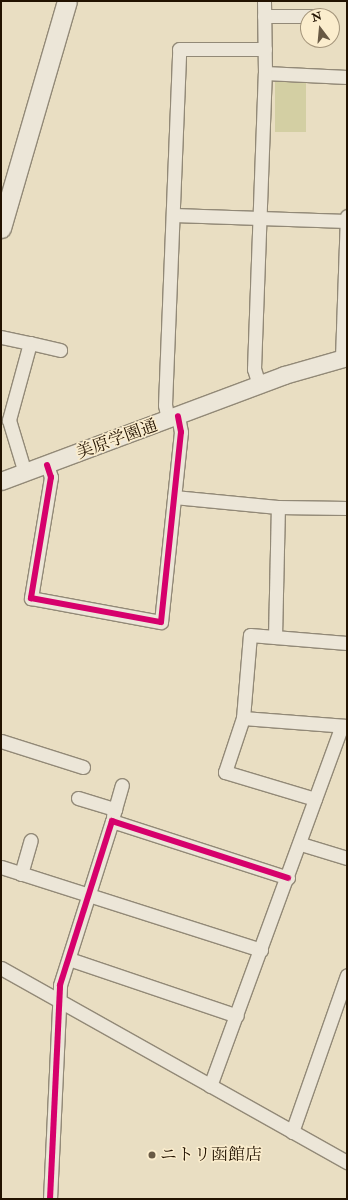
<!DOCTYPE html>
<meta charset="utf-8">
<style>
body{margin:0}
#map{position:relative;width:348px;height:1200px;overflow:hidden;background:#e9dec2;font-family:"IM FELL Double Pica","Noto Serif JP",serif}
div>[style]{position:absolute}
.green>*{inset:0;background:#d3cfa3;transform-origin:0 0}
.roads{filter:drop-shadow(1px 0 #928977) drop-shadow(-1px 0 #928977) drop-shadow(0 1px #928977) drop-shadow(0 -1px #928977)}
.minor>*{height:13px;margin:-6.5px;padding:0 6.5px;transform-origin:6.5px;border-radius:6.5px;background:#ece6d8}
.tertiary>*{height:17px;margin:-8.5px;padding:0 8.5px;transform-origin:8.5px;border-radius:8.5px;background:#ece6d8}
.secondary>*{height:19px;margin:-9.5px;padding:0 9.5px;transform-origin:9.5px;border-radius:9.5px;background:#ece6d8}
.cycleway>*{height:6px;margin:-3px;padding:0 3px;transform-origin:3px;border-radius:3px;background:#d6006c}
.dots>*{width:11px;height:11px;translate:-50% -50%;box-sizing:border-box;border:2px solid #fbedcd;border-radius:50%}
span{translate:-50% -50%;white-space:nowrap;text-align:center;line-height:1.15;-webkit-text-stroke:3px #fbedcd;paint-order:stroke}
.street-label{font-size:17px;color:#221200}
.poi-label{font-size:17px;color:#221200}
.left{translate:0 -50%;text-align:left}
.frame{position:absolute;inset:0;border:2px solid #221200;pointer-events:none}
.north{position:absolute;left:300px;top:8px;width:40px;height:40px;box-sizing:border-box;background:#fbedcd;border:1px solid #a4957b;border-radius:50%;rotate:344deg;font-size:11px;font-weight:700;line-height:16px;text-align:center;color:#221200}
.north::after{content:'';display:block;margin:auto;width:14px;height:18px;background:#685944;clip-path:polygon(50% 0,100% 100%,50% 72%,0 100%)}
</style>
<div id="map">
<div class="green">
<i style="left:275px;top:80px;width:31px;height:52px"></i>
</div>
<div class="roads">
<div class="minor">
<i style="left:264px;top:16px;width:48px"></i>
<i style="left:265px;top:73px;width:82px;rotate:2.8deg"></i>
<i style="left:173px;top:215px;width:174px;rotate:2deg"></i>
<i style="left:1px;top:337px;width:30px;rotate:12deg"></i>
<i style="left:30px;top:343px;width:80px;rotate:105.3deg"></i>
<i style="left:9px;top:420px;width:55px;rotate:73.2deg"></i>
<i style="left:30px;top:343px;width:31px;rotate:13deg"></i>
<i style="left:342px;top:358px;width:142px;rotate:-88deg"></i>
<i style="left:259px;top:385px;width:17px;rotate:-107deg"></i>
<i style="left:254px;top:369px;width:296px;rotate:-87.9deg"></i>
<i style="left:265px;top:73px;width:72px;rotate:-90.8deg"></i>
<i style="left:168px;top:420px;width:15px;rotate:-101deg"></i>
<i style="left:165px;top:405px;width:356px;rotate:-87.7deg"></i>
<i style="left:179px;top:49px;width:86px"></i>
<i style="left:47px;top:465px;width:13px;rotate:72deg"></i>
<i style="left:51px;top:477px;width:123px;rotate:99.4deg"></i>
<i style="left:31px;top:598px;width:132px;rotate:10.5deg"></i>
<i style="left:161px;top:622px;width:191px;rotate:-84deg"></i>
<i style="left:181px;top:432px;width:16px;rotate:-101deg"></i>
<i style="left:174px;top:497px;width:104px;rotate:5.5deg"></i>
<i style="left:278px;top:507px;width:69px;rotate:0.8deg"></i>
<i style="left:275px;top:637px;width:130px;rotate:-88.7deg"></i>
<i style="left:243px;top:718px;width:104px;rotate:4.4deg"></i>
<i style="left:1px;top:741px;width:86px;rotate:17.6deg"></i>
<i style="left:78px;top:798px;width:39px;rotate:17deg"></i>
<i style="left:315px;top:799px;width:94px;rotate:-163.3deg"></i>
<i style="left:225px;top:772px;width:57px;rotate:-71.6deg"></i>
<i style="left:243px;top:718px;width:83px;rotate:-85.2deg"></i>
<i style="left:250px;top:635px;width:97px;rotate:4.7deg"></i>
<i style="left:113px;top:816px;width:32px;rotate:-74deg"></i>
<i style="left:301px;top:844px;width:48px;rotate:16.9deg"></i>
<i style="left:1px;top:867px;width:273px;rotate:17.7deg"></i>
<i style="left:21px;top:874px;width:35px;rotate:-74deg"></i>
<i style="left:69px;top:959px;width:177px;rotate:18.7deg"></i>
<i style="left:1px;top:968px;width:397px;rotate:29.3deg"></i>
<i style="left:210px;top:1086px;width:383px;rotate:-69.9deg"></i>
<i style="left:292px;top:1132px;width:166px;rotate:-70.7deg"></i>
<i style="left:50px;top:1199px;width:214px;rotate:-87.3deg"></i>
<i style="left:60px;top:985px;width:172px;rotate:-72.4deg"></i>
<i style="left:112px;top:821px;width:185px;rotate:17.9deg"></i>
</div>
<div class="tertiary">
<i style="left:1px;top:481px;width:302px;rotate:-20.5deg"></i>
<i style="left:284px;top:375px;width:66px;rotate:-15.9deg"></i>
</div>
<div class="secondary">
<i style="left:1px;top:228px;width:236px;rotate:-73.8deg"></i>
</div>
</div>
<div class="cycleway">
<i style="left:47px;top:465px;width:13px;rotate:72deg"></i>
<i style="left:51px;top:477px;width:123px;rotate:99.4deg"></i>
<i style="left:31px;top:598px;width:132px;rotate:10.5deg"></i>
<i style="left:161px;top:622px;width:191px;rotate:-84deg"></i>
<i style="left:181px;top:432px;width:16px;rotate:-101deg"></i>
<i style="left:50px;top:1199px;width:214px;rotate:-87.3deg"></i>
<i style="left:60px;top:985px;width:172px;rotate:-72.4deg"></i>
<i style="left:112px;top:821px;width:185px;rotate:17.9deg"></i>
</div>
<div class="dots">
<i style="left:152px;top:1155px;background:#685944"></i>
</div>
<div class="street-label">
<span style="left:117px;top:439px;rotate:-20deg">美原学園通</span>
</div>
<div class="poi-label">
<span class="left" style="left:160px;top:1155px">ニトリ函館店</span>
</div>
<div class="frame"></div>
<div class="north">N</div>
</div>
